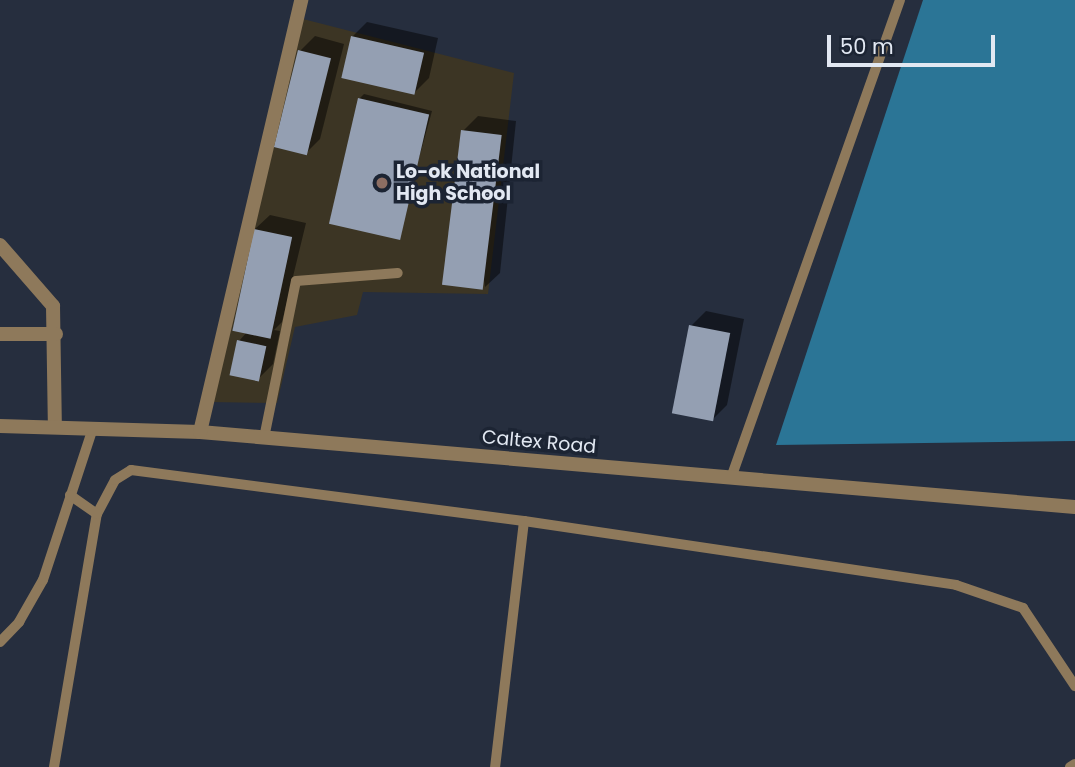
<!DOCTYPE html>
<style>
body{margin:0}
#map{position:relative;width:1075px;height:767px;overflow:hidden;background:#262e3e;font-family:Poppins,sans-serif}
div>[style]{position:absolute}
.education>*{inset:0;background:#3c3524}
.water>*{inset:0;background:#2b7596}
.shadow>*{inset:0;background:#0007}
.building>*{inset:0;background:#949fb2;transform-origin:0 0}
.lane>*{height:10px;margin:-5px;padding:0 5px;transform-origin:5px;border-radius:5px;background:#8e795b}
.street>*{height:14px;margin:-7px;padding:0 7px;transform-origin:7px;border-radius:7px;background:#8e795b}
.dots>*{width:19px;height:19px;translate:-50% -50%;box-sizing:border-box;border:4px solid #1c2433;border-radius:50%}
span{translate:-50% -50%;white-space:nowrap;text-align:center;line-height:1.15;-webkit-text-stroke:7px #1c2433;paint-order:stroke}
.poi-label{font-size:19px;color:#e2e8f2;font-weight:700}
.left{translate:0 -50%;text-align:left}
.street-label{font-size:19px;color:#e2e8f2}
.scale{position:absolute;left:827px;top:35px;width:168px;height:32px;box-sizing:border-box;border:4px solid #e2e8f2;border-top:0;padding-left:9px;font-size:21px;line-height:24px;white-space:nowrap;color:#e2e8f2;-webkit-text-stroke:5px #1c2433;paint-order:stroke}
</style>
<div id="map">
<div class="education">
<i style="clip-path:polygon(303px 19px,514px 73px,488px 294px,363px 292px,357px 315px,295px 327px,277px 403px,209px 402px)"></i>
</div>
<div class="water">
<i style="clip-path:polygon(923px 0,1075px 0,1075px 441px,776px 445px)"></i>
</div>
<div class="shadow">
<i style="clip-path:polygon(367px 22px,438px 38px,429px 78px,414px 93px,352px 37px)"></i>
<i style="clip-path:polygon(315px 36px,344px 44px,320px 139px,305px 154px,300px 51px)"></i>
<i style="clip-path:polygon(364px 94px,432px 111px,397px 238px,359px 99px)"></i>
<i style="clip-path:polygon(478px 116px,516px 121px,500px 273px,485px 287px,463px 131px)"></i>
<i style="clip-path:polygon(270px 215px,306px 223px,282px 322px,274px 330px,280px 331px,273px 364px,258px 379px,239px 341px,247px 332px,255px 229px)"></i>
<i style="clip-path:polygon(706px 311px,744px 319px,727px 405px,712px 420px,691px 326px)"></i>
</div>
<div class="building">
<i style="left:351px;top:36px;width:75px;height:43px;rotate:13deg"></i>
<i style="left:298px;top:50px;width:34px;height:100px;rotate:14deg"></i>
<i style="left:358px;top:98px;width:73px;height:129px;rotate:13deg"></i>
<i style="left:461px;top:130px;width:41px;height:156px;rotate:7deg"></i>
<i style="left:254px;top:229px;width:39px;height:104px;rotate:12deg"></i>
<i style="left:689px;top:325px;width:42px;height:90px;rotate:11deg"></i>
<i style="left:237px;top:340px;width:30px;height:36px;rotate:12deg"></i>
</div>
<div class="lane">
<i style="left:264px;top:438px;width:160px;rotate:-78.5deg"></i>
<i style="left:296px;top:281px;width:102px;rotate:-4.5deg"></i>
<i style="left:731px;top:478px;width:507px;rotate:-70.53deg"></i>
<i style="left:97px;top:514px;width:38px;rotate:-62deg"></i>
<i style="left:115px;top:480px;width:19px;rotate:-32deg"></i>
<i style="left:131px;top:470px;width:396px;rotate:7.4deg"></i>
<i style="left:524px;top:521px;width:248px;rotate:96.7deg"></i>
<i style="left:524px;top:521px;width:437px;rotate:8.4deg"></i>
<i style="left:956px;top:585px;width:71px;rotate:18.9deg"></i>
<i style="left:1023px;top:608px;width:94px;rotate:56.3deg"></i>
<i style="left:0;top:642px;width:28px;rotate:-46deg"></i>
<i style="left:19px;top:622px;width:48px;rotate:-60.3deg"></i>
<i style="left:43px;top:580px;width:160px;rotate:-71.8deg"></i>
<i style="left:54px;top:767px;width:257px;rotate:-80.4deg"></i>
<i style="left:97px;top:514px;width:33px;rotate:-145deg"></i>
<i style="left:1070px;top:767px;width:6px;rotate:-31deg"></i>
</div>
<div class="street">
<i style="left:0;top:245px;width:81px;rotate:49deg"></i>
<i style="left:53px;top:306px;width:121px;rotate:89.1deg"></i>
<i style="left:0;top:334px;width:56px"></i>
<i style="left:0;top:426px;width:200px;rotate:1.7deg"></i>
<i style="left:200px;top:432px;width:878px;rotate:4.9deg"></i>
<i style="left:200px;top:432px;width:444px;rotate:-76.8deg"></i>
</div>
<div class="dots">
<i style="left:382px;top:183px;background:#8d6e63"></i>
</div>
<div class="poi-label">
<span class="left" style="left:396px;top:183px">Lo-ok National<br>High School</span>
</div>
<div class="street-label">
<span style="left:539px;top:442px;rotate:5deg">Caltex Road</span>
</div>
<div class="scale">50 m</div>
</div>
